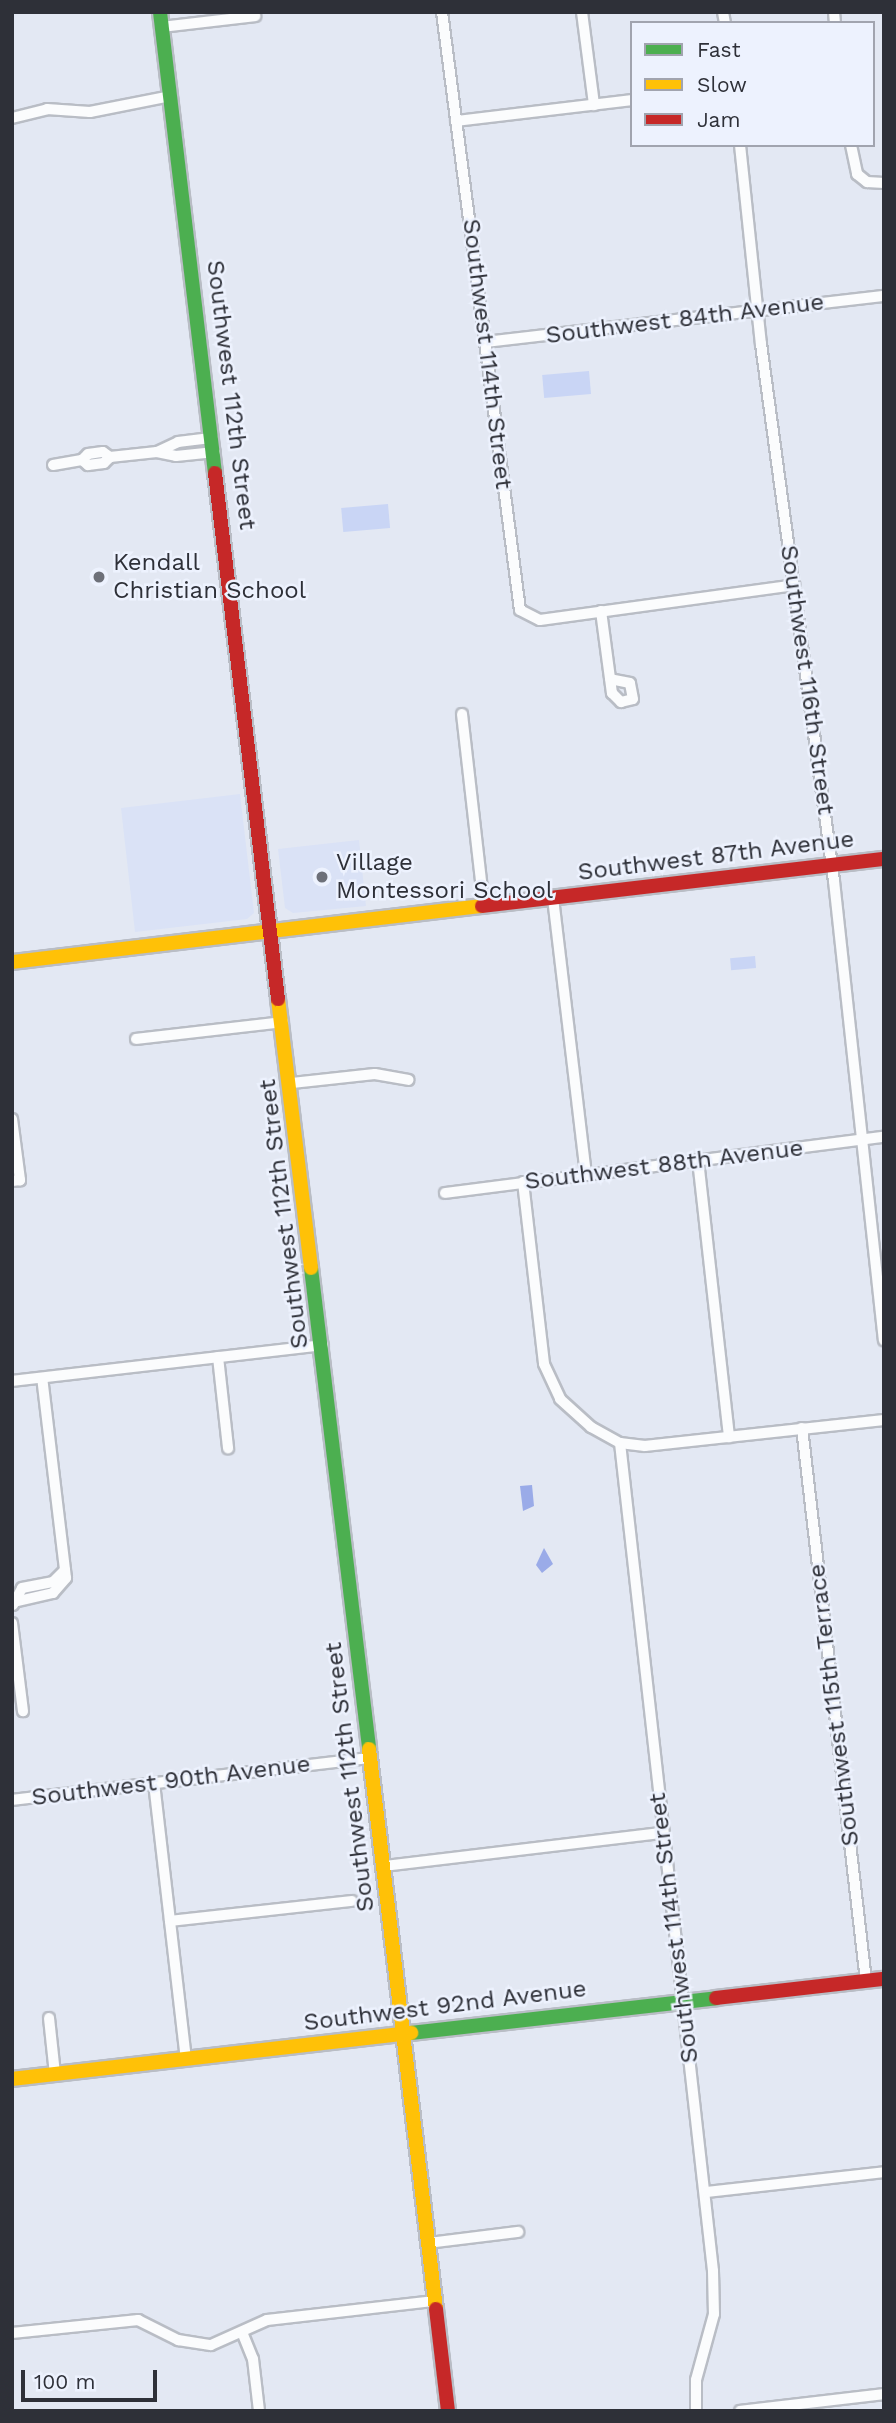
<!DOCTYPE html>
<style>
body{margin:0}
#map{position:relative;width:896px;height:2423px;overflow:hidden;background:#e3e8f3;font-family:"Work Sans",sans-serif}
div>[style]{position:absolute}
.built>*{inset:0;background:#dae2f6}
.green>*{inset:0;background:#c9d5f5;transform-origin:0 0}
.water>*{inset:0;background:#9aabe8}
.roads{filter:drop-shadow(2px 0 #b9bdc5) drop-shadow(-2px 0 #b9bdc5) drop-shadow(0 2px #b9bdc5) drop-shadow(0 -2px #b9bdc5)}
.street>*{height:10px;margin:-5px;padding:0 5px;transform-origin:5px;border-radius:5px;background:#fbfcfd}
.fast>*{height:14px;margin:-7px;padding:0 7px;transform-origin:7px;border-radius:7px;background:#4caf50}
.slow>*{height:14px;margin:-7px;padding:0 7px;transform-origin:7px;border-radius:7px;background:#ffc107}
.jam>*{height:14px;margin:-7px;padding:0 7px;transform-origin:7px;border-radius:7px;background:#c62828}
.dots>*{width:19px;height:19px;translate:-50% -50%;box-sizing:border-box;border:4px solid #edf2fe;border-radius:50%}
span{translate:-50% -50%;white-space:nowrap;text-align:center;line-height:1.15;-webkit-text-stroke:5px #edf2fe;paint-order:stroke}
.street-label{font-size:24px;color:#2e3038}
.poi-label{font-size:24px;color:#2e3038}
.left{translate:0 -50%;text-align:left}
.frame{position:absolute;inset:0;border:14px solid #2e3038;pointer-events:none}
.legend{position:absolute;left:630px;top:21px;width:245px;height:126px;box-sizing:border-box;background:#edf2fe;border:2px solid #a1a4af;margin:0;padding:9px 12px;list-style:none;font-size:21px;color:#2e3038}
.legend li{display:flex;align-items:center;gap:14px;height:35px}
.legend b{width:35px;border:2px solid #a1a4af}
.scale{position:absolute;left:21px;top:2370px;width:136px;height:32px;box-sizing:border-box;border:4px solid #2e3038;border-top:0;padding-left:9px;font-size:21px;line-height:24px;white-space:nowrap;color:#2e3038;-webkit-text-stroke:5px #edf2fe;paint-order:stroke}
</style>
<div id="map">
<div class="built">
<i style="clip-path:polygon(240px 794px,254px 913px,247px 919px,135px 932px,121px 808px)"></i>
<i style="clip-path:polygon(359px 840px,366px 906px,293px 913px,285px 908px,278px 849px)"></i>
</div>
<div class="green">
<i style="left:589px;top:371px;width:23px;height:47px;rotate:85deg"></i>
<i style="left:388px;top:504px;width:24px;height:47px;rotate:85deg"></i>
<i style="left:755px;top:956px;width:12px;height:25px;rotate:85deg"></i>
</div>
<div class="water">
<i style="clip-path:polygon(532px 1485px,534px 1506px,523px 1511px,520px 1486px)"></i>
<i style="clip-path:polygon(544px 1548px,553px 1564px,542px 1573px,536px 1565px)"></i>
</div>
<div class="roads">
<div class="street">
<i style="left:442px;top:12px;width:603px;rotate:82.57deg"></i>
<i style="left:520px;top:610px;width:22px;rotate:27deg"></i>
<i style="left:540px;top:620px;width:257px;rotate:-7.8deg"></i>
<i style="left:582px;top:12px;width:94px;rotate:82.6deg"></i>
<i style="left:723px;top:12px;width:11px;rotate:80deg"></i>
<i style="left:834px;top:12px;width:11px;rotate:85deg"></i>
<i style="left:162px;top:27px;width:94px;rotate:-6.7deg"></i>
<i style="left:12px;top:118px;width:36px;rotate:-14deg"></i>
<i style="left:47px;top:109px;width:43px;rotate:4deg"></i>
<i style="left:90px;top:112px;width:83px;rotate:-11.2deg"></i>
<i style="left:456px;top:121px;width:177px;rotate:-6.8deg"></i>
<i style="left:740px;top:145px;width:200px;rotate:84deg"></i>
<i style="left:761px;top:344px;width:542px;rotate:82.26deg"></i>
<i style="left:834px;top:881px;width:462px;rotate:83.8deg"></i>
<i style="left:851px;top:145px;width:30px;rotate:78deg"></i>
<i style="left:857px;top:174px;width:13px;rotate:39deg"></i>
<i style="left:867px;top:182px;width:17px;rotate:3deg"></i>
<i style="left:486px;top:342px;width:401px;rotate:-6.6deg"></i>
<i style="left:157px;top:452px;width:19px;rotate:12deg"></i>
<i style="left:176px;top:456px;width:39px;rotate:-6deg"></i>
<i style="left:82px;top:460px;width:8px;rotate:40deg"></i>
<i style="left:88px;top:465px;width:16px;rotate:-7deg"></i>
<i style="left:104px;top:463px;width:8px;rotate:-45deg"></i>
<i style="left:110px;top:457px;width:47px;rotate:-6.1deg"></i>
<i style="left:157px;top:452px;width:23px;rotate:-25deg"></i>
<i style="left:178px;top:442px;width:35px;rotate:-7deg"></i>
<i style="left:53px;top:465px;width:29px;rotate:-10deg"></i>
<i style="left:82px;top:460px;width:8px;rotate:-45deg"></i>
<i style="left:88px;top:454px;width:15px;rotate:-8deg"></i>
<i style="left:103px;top:452px;width:9px;rotate:36deg"></i>
<i style="left:601px;top:611px;width:83px;rotate:82.4deg"></i>
<i style="left:612px;top:693px;width:13px;rotate:45deg"></i>
<i style="left:621px;top:702px;width:12px;rotate:-14deg"></i>
<i style="left:633px;top:699px;width:16px;rotate:-101deg"></i>
<i style="left:630px;top:683px;width:20px;rotate:-169deg"></i>
<i style="left:462px;top:714px;width:194px;rotate:83.5deg"></i>
<i style="left:553px;top:898px;width:279px;rotate:83.2deg"></i>
<i style="left:136px;top:1039px;width:148px;rotate:-6.6deg"></i>
<i style="left:292px;top:1083px;width:83px;rotate:-6.2deg"></i>
<i style="left:375px;top:1074px;width:34px;rotate:10deg"></i>
<i style="left:12px;top:1119px;width:62px;rotate:82.5deg"></i>
<i style="left:20px;top:1180px;width:8px;rotate:173deg"></i>
<i style="left:698px;top:1160px;width:279px;rotate:83.6deg"></i>
<i style="left:523px;top:1182px;width:183px;rotate:83.4deg"></i>
<i style="left:544px;top:1364px;width:38px;rotate:65deg"></i>
<i style="left:560px;top:1399px;width:42px;rotate:42.1deg"></i>
<i style="left:591px;top:1427px;width:33px;rotate:29deg"></i>
<i style="left:620px;top:1443px;width:25px;rotate:7deg"></i>
<i style="left:645px;top:1446px;width:240px;rotate:-6.2deg"></i>
<i style="left:445px;top:1193px;width:443px;rotate:-7.3deg"></i>
<i style="left:218px;top:1357px;width:92px;rotate:83.7deg"></i>
<i style="left:12px;top:1381px;width:313px;rotate:-6.6deg"></i>
<i style="left:802px;top:1428px;width:557px;rotate:83.4deg"></i>
<i style="left:620px;top:1443px;width:833px;rotate:83.59deg"></i>
<i style="left:713px;top:2271px;width:43px;rotate:88.7deg"></i>
<i style="left:714px;top:2314px;width:68px;rotate:105.3deg"></i>
<i style="left:696px;top:2380px;width:31px;rotate:90deg"></i>
<i style="left:14px;top:1602px;width:40px;rotate:-13deg"></i>
<i style="left:53px;top:1593px;width:20px;rotate:-49deg"></i>
<i style="left:66px;top:1578px;width:201px;rotate:-96.8deg"></i>
<i style="left:13px;top:1605px;width:19px;rotate:-62deg"></i>
<i style="left:22px;top:1588px;width:32px;rotate:-11deg"></i>
<i style="left:53px;top:1582px;width:17px;rotate:-45deg"></i>
<i style="left:12px;top:1623px;width:89px;rotate:82.9deg"></i>
<i style="left:154px;top:1783px;width:278px;rotate:83.4deg"></i>
<i style="left:12px;top:1800px;width:361px;rotate:-6.7deg"></i>
<i style="left:384px;top:1866px;width:280px;rotate:-6.8deg"></i>
<i style="left:170px;top:1921px;width:183px;rotate:-6.3deg"></i>
<i style="left:49px;top:2018px;width:56px;rotate:83.9deg"></i>
<i style="left:707px;top:2192px;width:178px;rotate:-6.4deg"></i>
<i style="left:428px;top:2243px;width:91px;rotate:-7deg"></i>
<i style="left:242px;top:2332px;width:29px;rotate:68deg"></i>
<i style="left:253px;top:2359px;width:52px;rotate:83.4deg"></i>
<i style="left:12px;top:2333px;width:127px;rotate:-5.9deg"></i>
<i style="left:138px;top:2320px;width:45px;rotate:26.6deg"></i>
<i style="left:178px;top:2340px;width:33px;rotate:9deg"></i>
<i style="left:211px;top:2345px;width:61px;rotate:-24.1deg"></i>
<i style="left:267px;top:2320px;width:169px;rotate:-6.5deg"></i>
<i style="left:740px;top:2411px;width:145px;rotate:-6.7deg"></i>
</div>
<div class="fast">
<i style="left:160px;top:12px;width:464px;rotate:83.2deg"></i>
<i style="left:311px;top:1268px;width:484px;rotate:83.1deg"></i>
<i style="left:411px;top:2033px;width:307px;rotate:-6.5deg"></i>
</div>
<div class="slow">
<i style="left:12px;top:962px;width:473px;rotate:-6.8deg"></i>
<i style="left:278px;top:999px;width:271px;rotate:83deg"></i>
<i style="left:369px;top:1749px;width:564px;rotate:83.18deg"></i>
<i style="left:12px;top:2079px;width:402px;rotate:-6.6deg"></i>
</div>
<div class="jam">
<i style="left:215px;top:473px;width:530px;rotate:83.17deg"></i>
<i style="left:482px;top:906px;width:405px;rotate:-6.7deg"></i>
<i style="left:716px;top:1998px;width:169px;rotate:-6.5deg"></i>
<i style="left:436px;top:2309px;width:103px;rotate:83.3deg"></i>
</div>
</div>
<div class="dots">
<i style="left:99px;top:577px;background:#6d7079"></i>
<i style="left:322px;top:877px;background:#6d7079"></i>
</div>
<div class="street-label">
<span style="left:685px;top:319px;rotate:-7deg">Southwest 84th Avenue</span>
<span style="left:487px;top:354px;rotate:83deg">Southwest 114th Street</span>
<span style="left:231px;top:395px;rotate:83deg">Southwest 112th Street</span>
<span style="left:807px;top:680px;rotate:82deg">Southwest 116th Street</span>
<span style="left:716px;top:856px;rotate:-7deg">Southwest 87th Avenue</span>
<span style="left:664px;top:1165px;rotate:-7deg">Southwest 88th Avenue</span>
<span style="left:284px;top:1214px;rotate:-97deg">Southwest 112th Street</span>
<span style="left:834px;top:1705px;rotate:-97deg">Southwest 115th Terrace</span>
<span style="left:350px;top:1777px;rotate:-97deg">Southwest 112th Street</span>
<span style="left:171px;top:1781px;rotate:-7deg">Southwest 90th Avenue</span>
<span style="left:674px;top:1928px;rotate:-97deg">Southwest 114th Street</span>
<span style="left:445px;top:2006px;rotate:-7deg">Southwest 92nd Avenue</span>
</div>
<div class="poi-label">
<span class="left" style="left:113px;top:577px">Kendall<br>Christian School</span>
<span class="left" style="left:336px;top:877px">Village<br>Montessori School</span>
</div>
<div class="frame"></div>
<ul class="legend">
<li><b style="height:9px;background:#4caf50"></b>Fast</li>
<li><b style="height:9px;background:#ffc107"></b>Slow</li>
<li><b style="height:9px;background:#c62828"></b>Jam</li>
</ul>
<div class="scale">100 m</div>
</div>
